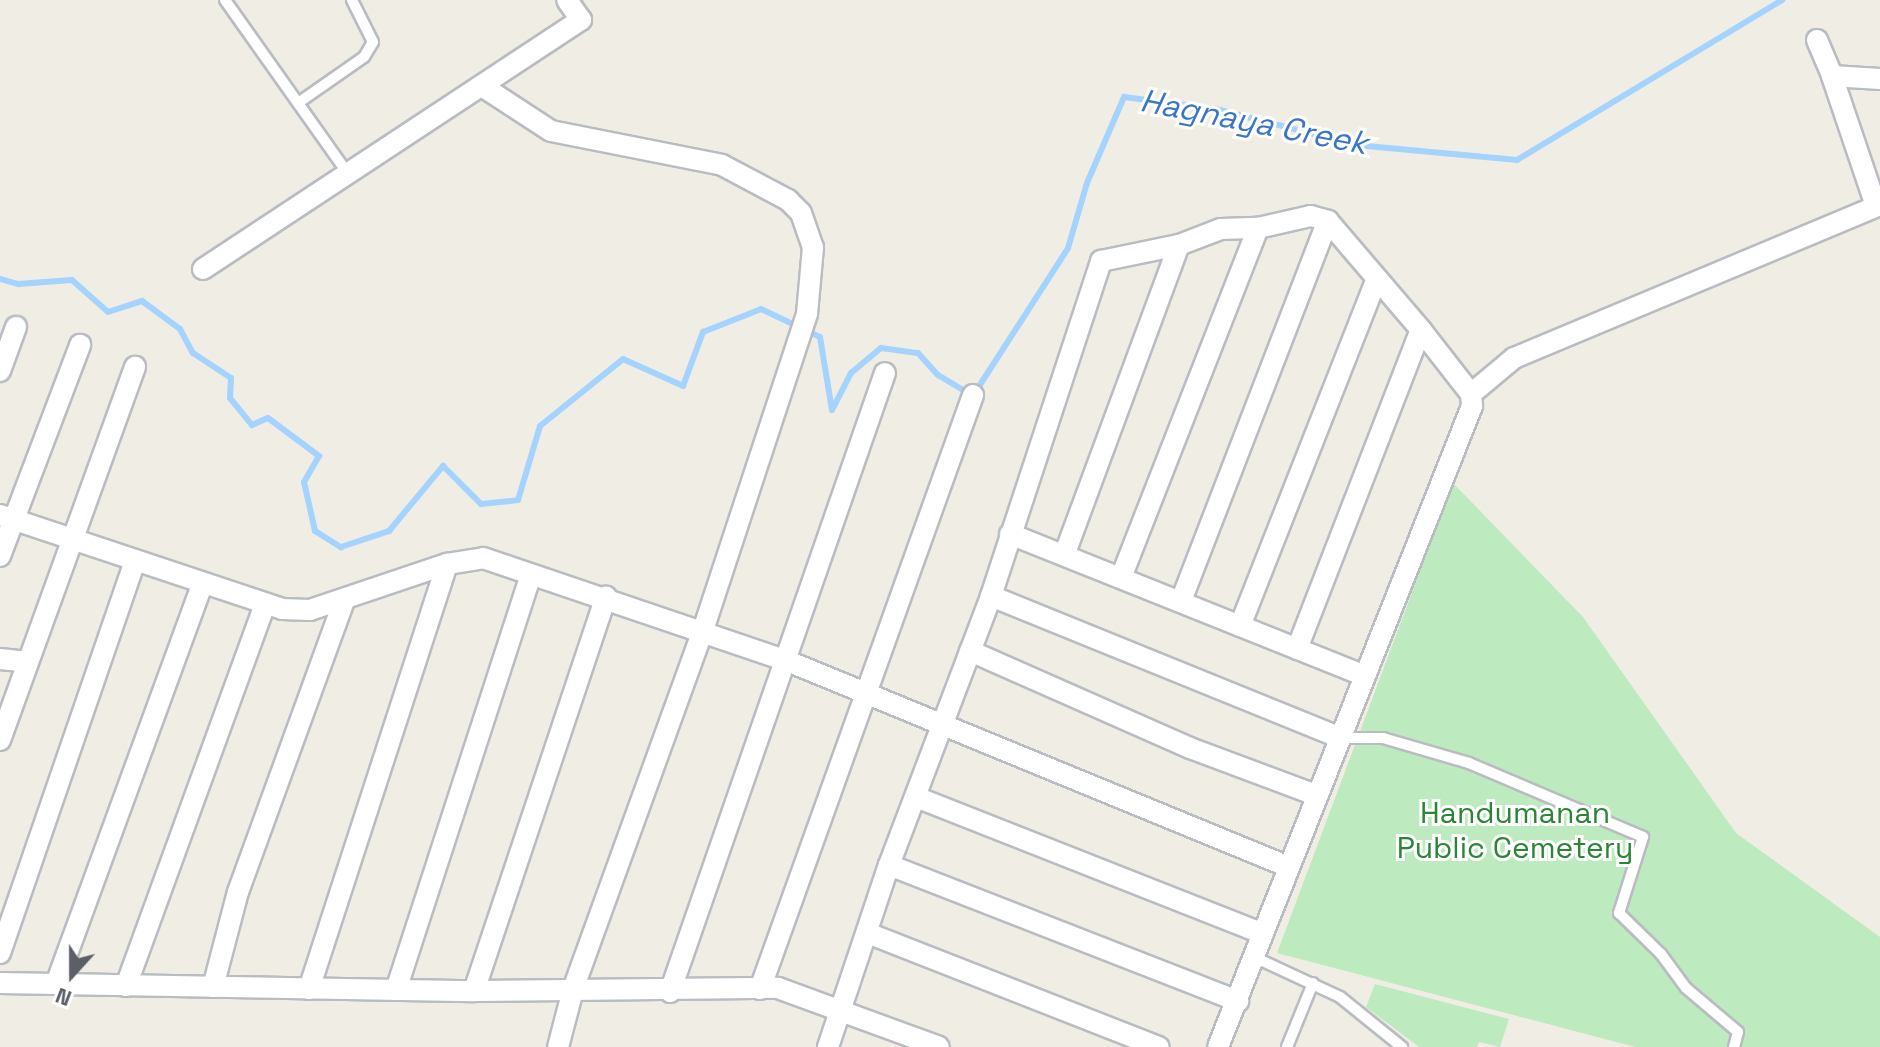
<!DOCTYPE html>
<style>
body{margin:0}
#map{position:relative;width:1880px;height:1047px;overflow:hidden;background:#f0eee4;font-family:"Space Grotesk",sans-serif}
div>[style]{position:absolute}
.green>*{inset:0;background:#beeac0}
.stream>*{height:6px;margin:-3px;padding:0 3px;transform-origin:3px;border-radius:3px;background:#a5d3ff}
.roads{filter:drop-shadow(2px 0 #b9bcc1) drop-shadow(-2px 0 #b9bcc1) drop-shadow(0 2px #b9bcc1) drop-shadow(0 -2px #b9bcc1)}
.lane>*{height:10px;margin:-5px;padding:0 5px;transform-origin:5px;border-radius:5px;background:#fff}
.street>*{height:20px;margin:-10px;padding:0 10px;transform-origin:10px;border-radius:10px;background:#fff}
span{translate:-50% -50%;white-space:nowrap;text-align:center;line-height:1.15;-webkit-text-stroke:6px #fff;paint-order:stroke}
.park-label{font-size:30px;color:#2c8534}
.water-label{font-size:32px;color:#3977c6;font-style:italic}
.north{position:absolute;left:32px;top:935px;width:80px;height:80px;-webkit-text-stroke:6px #fff;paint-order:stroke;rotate:201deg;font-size:22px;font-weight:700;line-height:32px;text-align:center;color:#5c6066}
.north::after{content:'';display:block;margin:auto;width:28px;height:36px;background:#5c6066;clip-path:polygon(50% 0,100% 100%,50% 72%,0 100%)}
</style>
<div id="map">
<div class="green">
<i style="clip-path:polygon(1453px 483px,1583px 617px,1736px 833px,1880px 937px,1880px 1047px,1635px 1047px,1277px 953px)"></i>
<i style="clip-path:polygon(1375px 984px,1509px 1019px,1500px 1047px,1479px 1042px,1477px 1047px,1419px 1047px,1366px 1007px)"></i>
</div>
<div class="stream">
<i style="left:0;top:279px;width:19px;rotate:16deg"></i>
<i style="left:18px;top:284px;width:54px;rotate:-4.2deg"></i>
<i style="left:72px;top:280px;width:48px;rotate:41.6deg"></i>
<i style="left:108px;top:312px;width:36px;rotate:-18deg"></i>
<i style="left:142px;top:301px;width:47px;rotate:36.4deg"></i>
<i style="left:180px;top:329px;width:27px;rotate:62deg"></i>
<i style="left:193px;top:353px;width:45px;rotate:33.3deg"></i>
<i style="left:231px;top:378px;width:20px;rotate:93deg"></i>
<i style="left:230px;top:398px;width:35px;rotate:51deg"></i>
<i style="left:252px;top:425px;width:17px;rotate:-24deg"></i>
<i style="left:268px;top:418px;width:64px;rotate:36.7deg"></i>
<i style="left:319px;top:456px;width:30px;rotate:120deg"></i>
<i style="left:304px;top:482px;width:50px;rotate:77.3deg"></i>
<i style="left:315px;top:531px;width:31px;rotate:32deg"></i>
<i style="left:341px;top:547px;width:51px;rotate:-18.4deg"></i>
<i style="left:389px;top:531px;width:85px;rotate:-50.3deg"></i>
<i style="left:443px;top:466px;width:54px;rotate:45deg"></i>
<i style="left:481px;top:504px;width:37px;rotate:-6deg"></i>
<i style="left:518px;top:500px;width:77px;rotate:-73.4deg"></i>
<i style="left:540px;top:426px;width:107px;rotate:-38.9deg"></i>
<i style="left:623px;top:359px;width:66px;rotate:24.2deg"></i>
<i style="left:683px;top:386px;width:58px;rotate:-69.7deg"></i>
<i style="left:703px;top:332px;width:62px;rotate:-21.6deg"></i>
<i style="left:761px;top:309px;width:65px;rotate:25.4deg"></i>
<i style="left:820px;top:337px;width:74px;rotate:80.7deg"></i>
<i style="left:832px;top:410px;width:42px;rotate:-62.8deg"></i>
<i style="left:851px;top:373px;width:39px;rotate:-40deg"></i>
<i style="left:881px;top:348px;width:37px;rotate:8deg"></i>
<i style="left:918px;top:353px;width:30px;rotate:48deg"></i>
<i style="left:938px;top:375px;width:35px;rotate:31deg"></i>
<i style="left:976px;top:391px;width:170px;rotate:-57.2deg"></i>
<i style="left:1068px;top:248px;width:68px;rotate:-73.7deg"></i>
<i style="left:1087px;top:183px;width:94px;rotate:-66.7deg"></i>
<i style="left:1124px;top:97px;width:93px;rotate:7.4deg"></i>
<i style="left:1216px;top:109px;width:145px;rotate:14.4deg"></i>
<i style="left:1356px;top:145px;width:162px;rotate:5.3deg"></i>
<i style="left:1517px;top:160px;width:310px;rotate:-31.1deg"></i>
</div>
<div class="roads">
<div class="lane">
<i style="left:225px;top:0;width:213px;rotate:54.7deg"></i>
<i style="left:298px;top:103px;width:80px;rotate:-34.9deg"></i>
<i style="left:364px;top:57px;width:17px;rotate:-59deg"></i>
<i style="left:373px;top:42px;width:47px;rotate:-116.6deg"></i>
<i style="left:1341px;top:738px;width:42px"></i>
<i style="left:1383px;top:738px;width:90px;rotate:16.2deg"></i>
<i style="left:1469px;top:763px;width:189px;rotate:23deg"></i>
<i style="left:1643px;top:837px;width:80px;rotate:107.5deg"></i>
<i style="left:1619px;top:913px;width:59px;rotate:44.3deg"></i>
<i style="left:1661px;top:954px;width:42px;rotate:53.7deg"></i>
<i style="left:1686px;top:988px;width:68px;rotate:40.2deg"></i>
<i style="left:1738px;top:1032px;width:16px;rotate:105deg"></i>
<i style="left:1254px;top:957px;width:95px;rotate:24.9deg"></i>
<i style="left:1340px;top:997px;width:80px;rotate:38.9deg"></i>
<i style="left:1287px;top:1047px;width:69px;rotate:-67.9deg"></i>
</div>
<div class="street">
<i style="left:1817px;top:40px;width:39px;rotate:67deg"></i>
<i style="left:1832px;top:76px;width:48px;rotate:3.6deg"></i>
<i style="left:1832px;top:76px;width:137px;rotate:71.3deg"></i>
<i style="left:482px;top:86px;width:82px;rotate:33.1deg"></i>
<i style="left:551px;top:131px;width:174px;rotate:11.2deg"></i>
<i style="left:722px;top:165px;width:75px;rotate:27.9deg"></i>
<i style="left:788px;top:200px;width:18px;rotate:45deg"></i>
<i style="left:801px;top:213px;width:36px;rotate:71deg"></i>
<i style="left:813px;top:247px;width:67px;rotate:95.1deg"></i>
<i style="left:807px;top:314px;width:336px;rotate:108.2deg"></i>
<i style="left:702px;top:633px;width:380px;rotate:109.9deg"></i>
<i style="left:573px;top:990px;width:59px;rotate:104.7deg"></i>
<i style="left:203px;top:269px;width:453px;rotate:-33.4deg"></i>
<i style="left:581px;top:20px;width:24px;rotate:-125deg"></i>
<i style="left:0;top:371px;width:47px;rotate:-70deg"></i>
<i style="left:1471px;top:394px;width:56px;rotate:-39.9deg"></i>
<i style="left:1514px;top:358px;width:397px;rotate:-22.7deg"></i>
<i style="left:0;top:515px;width:297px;rotate:18.4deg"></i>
<i style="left:282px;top:609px;width:28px;rotate:2deg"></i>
<i style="left:310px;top:610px;width:145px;rotate:-18.6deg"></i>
<i style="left:447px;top:564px;width:36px;rotate:-9deg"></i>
<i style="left:483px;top:558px;width:319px;rotate:18.7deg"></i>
<i style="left:785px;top:660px;width:545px;rotate:22.33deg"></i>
<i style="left:1010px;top:534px;width:382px;rotate:21.8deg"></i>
<i style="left:1065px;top:553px;width:328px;rotate:-69.7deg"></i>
<i style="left:0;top:556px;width:226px;rotate:-69.2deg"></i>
<i style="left:1122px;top:575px;width:373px;rotate:-68.6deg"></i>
<i style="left:991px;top:596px;width:377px;rotate:22.1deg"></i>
<i style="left:1181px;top:601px;width:407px;rotate:-68.9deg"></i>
<i style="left:1240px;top:626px;width:372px;rotate:-68.5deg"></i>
<i style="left:1297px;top:649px;width:342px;rotate:-68.8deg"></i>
<i style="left:970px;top:651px;width:240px;rotate:23.8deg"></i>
<i style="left:1190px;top:748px;width:134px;rotate:20.5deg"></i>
<i style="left:0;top:659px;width:28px;rotate:6deg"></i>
<i style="left:0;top:740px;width:397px;rotate:-70.1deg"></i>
<i style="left:916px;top:797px;width:373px;rotate:21.5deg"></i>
<i style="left:889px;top:865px;width:375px;rotate:21.3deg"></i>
<i style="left:870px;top:934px;width:310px;rotate:21.4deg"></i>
<i style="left:0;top:953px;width:412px;rotate:-71deg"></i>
<i style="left:0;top:983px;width:474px;rotate:1deg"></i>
<i style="left:474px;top:991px;width:304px;rotate:-0.6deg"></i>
<i style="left:778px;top:988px;width:171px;rotate:20.1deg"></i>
<i style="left:56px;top:984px;width:425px;rotate:-69.9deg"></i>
<i style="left:126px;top:986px;width:404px;rotate:-70deg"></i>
<i style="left:213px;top:987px;width:98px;rotate:-75.3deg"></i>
<i style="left:238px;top:892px;width:311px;rotate:-70deg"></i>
<i style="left:309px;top:989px;width:447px;rotate:-72deg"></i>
<i style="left:760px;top:989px;width:631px;rotate:-70.27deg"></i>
<i style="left:396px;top:990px;width:433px;rotate:-72deg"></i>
<i style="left:474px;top:991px;width:416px;rotate:-71.5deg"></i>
<i style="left:670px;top:992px;width:655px;rotate:-70.85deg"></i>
<i style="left:828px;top:1047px;width:192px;rotate:-71.5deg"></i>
<i style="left:889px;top:865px;width:288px;rotate:-69.2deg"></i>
<i style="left:991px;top:596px;width:353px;rotate:-71.8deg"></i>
<i style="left:1101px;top:261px;width:80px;rotate:-11.6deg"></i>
<i style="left:1179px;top:245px;width:45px;rotate:-20.9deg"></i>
<i style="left:1221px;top:229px;width:37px;rotate:-2deg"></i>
<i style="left:1258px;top:228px;width:54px;rotate:-12.8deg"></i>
<i style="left:1311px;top:216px;width:18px;rotate:16deg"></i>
<i style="left:1328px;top:221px;width:143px;rotate:49.5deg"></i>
<i style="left:1421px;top:330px;width:81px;rotate:52deg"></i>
<i style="left:1471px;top:394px;width:12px;rotate:85deg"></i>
<i style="left:1472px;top:406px;width:689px;rotate:111.62deg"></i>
</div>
</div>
<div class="park-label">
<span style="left:1515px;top:830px">Handumanan<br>Public Cemetery</span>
</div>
<div class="water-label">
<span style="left:1254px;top:122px;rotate:11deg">Hagnaya Creek</span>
</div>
<div class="north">N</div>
</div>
